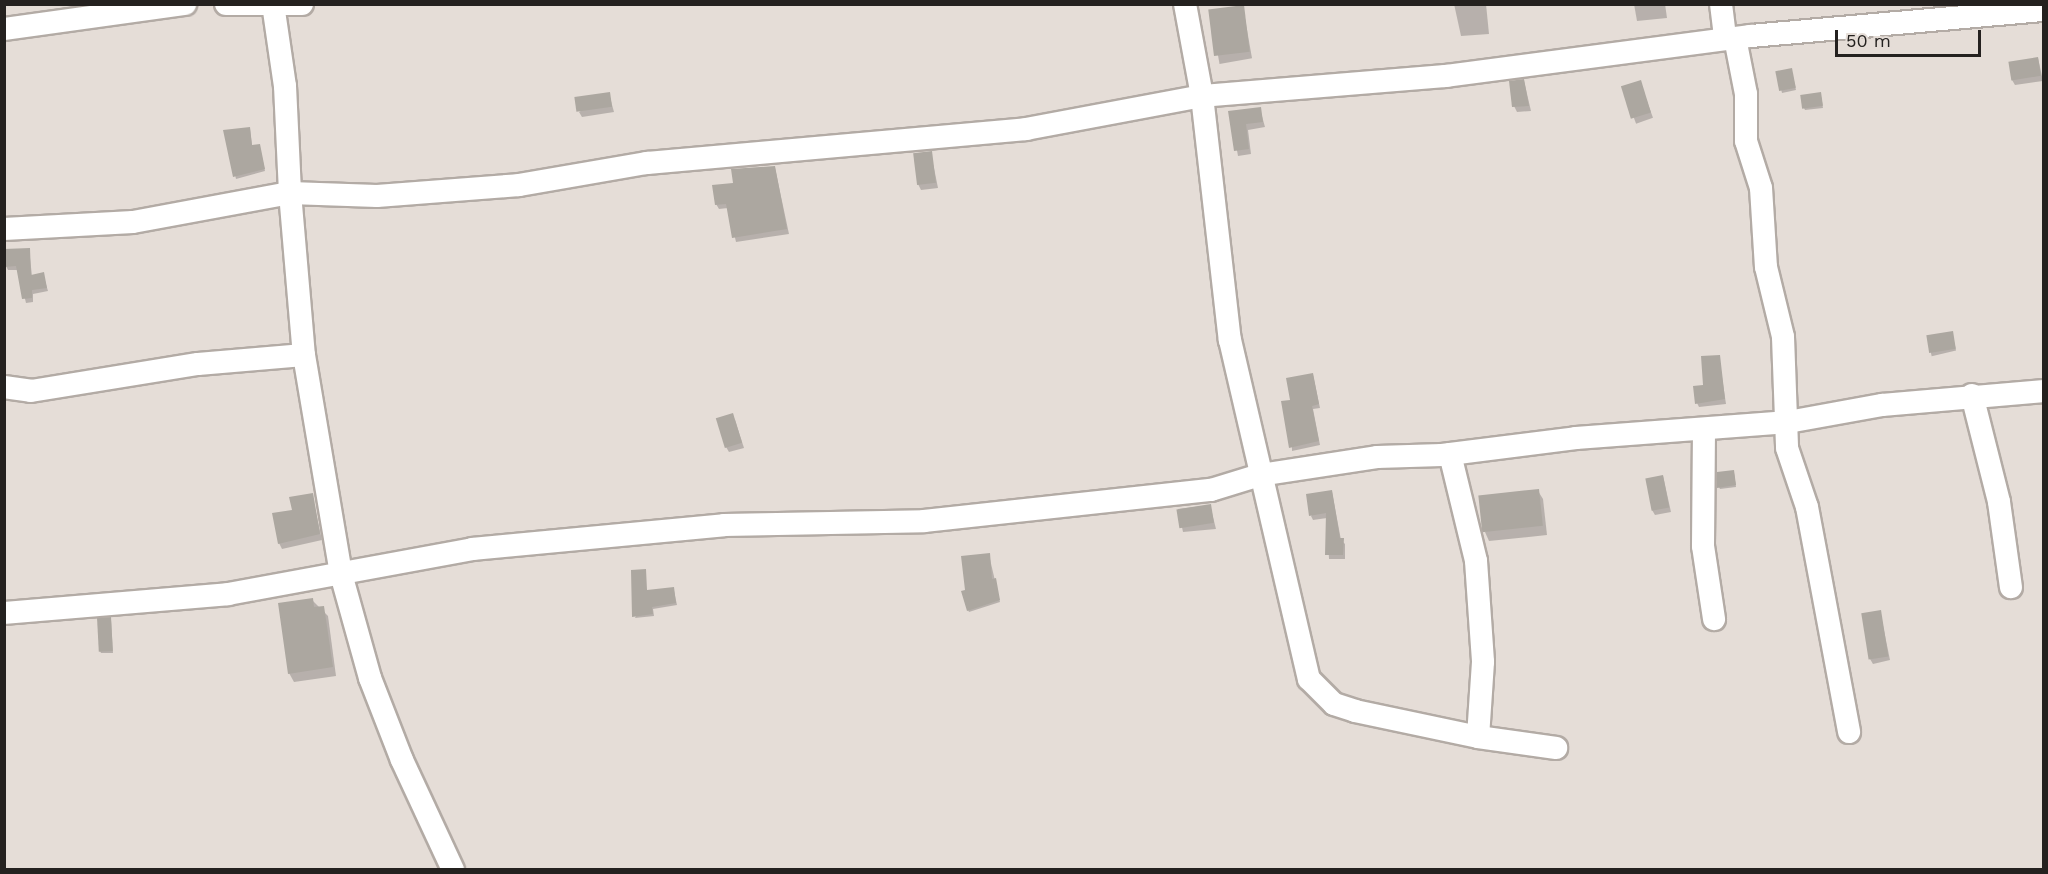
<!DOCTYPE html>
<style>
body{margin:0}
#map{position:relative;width:2048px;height:874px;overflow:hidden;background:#e5ddd7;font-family:"Work Sans",sans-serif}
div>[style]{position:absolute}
.shadow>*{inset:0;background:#0003;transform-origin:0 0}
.building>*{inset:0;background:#aca7a0;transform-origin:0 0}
.roads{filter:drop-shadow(2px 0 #b3aba5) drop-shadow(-2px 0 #b3aba5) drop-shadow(0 2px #b3aba5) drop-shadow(0 -2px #b3aba5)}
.minor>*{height:22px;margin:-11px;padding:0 11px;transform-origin:11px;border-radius:11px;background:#fff}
span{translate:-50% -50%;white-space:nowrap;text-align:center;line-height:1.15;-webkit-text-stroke:4.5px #e5ddd7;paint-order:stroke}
.frame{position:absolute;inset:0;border:6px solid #24211f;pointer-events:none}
.scale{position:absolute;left:1835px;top:30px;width:146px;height:27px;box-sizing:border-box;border:3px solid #24211f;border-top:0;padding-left:8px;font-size:18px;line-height:21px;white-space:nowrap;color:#24211f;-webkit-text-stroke:4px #e5ddd7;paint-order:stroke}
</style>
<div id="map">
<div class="shadow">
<i style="clip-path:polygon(1454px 4px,1486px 4px,1489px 34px,1461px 36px)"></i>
<i style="clip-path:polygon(1634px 4px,1665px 4px,1667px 18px,1637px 21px)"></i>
<i style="left:1243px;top:7px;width:52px;height:33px;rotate:80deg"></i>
<i style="clip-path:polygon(2038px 58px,2043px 81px,2015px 85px,2012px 80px)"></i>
<i style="clip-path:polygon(1792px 72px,1796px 90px,1782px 93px,1777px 73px)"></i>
<i style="clip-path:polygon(1524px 81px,1531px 111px,1517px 112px,1514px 106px)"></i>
<i style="left:1640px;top:82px;width:38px;height:18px;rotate:70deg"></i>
<i style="clip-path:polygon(609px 94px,614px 112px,582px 117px,579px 112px)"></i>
<i style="clip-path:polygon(1821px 96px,1823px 108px,1805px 110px,1804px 108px)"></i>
<i style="clip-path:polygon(1260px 109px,1265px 127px,1248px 130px,1251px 154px,1238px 156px,1230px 112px)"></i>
<i style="clip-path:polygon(250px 129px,252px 146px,260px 148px,265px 171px,236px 179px,225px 131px)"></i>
<i style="clip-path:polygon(931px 153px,938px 188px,921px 190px,918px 184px)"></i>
<i style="clip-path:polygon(775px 168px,789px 234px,736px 242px,728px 208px,719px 209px,716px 204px,735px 184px)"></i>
<i style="clip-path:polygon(29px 249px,32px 276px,43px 274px,48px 291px,33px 294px,33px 302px,26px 303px,18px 270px,8px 270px,6px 266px)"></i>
<i style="left:1952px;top:333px;width:18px;height:25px;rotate:77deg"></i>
<i style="clip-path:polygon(1719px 357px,1726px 404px,1699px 407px,1697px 403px)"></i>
<i style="clip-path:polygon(1313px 375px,1320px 408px,1313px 409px,1320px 445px,1292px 451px,1291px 401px)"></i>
<i style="clip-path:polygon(735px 420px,744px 448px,729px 452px,726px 447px)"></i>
<i style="clip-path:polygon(1734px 473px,1736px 487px,1720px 489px,1719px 487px)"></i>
<i style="clip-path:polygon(1663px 476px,1671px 512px,1655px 515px,1652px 510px)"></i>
<i style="clip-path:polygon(1538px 491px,1543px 499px,1547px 535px,1489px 541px,1485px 532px)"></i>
<i style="clip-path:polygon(1332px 492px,1341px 540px,1345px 544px,1345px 559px,1329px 559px,1327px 518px,1313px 520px,1311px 516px)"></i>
<i style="clip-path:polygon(312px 495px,322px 540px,282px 549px,279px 543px,294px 511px)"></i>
<i style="clip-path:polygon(1210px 505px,1216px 529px,1183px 532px,1178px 509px)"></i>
<i style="clip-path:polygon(989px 555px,1000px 602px,969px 612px,968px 610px)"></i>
<i style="clip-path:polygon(674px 591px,677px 605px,653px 609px,654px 616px,635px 618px,647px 592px)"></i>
<i style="clip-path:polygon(312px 600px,328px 616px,336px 676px,294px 682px,289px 673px)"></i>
<i style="clip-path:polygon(1880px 611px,1890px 660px,1873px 664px,1870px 659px)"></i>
<i style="clip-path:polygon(111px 619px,113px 653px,101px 653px,100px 651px)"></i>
</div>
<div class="building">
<i style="left:1244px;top:5px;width:47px;height:36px;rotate:83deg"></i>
<i style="left:2038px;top:57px;width:19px;height:30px;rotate:81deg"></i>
<i style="left:1792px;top:68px;width:20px;height:17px;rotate:79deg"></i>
<i style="clip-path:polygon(1524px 79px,1529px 106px,1512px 107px,1509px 81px)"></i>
<i style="left:1641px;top:80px;width:34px;height:21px;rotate:73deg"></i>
<i style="left:610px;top:92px;width:15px;height:36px;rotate:82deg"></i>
<i style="left:1821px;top:92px;width:14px;height:21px;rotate:82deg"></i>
<i style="clip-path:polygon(1261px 107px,1263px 122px,1246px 124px,1249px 149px,1234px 151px,1228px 111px)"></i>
<i style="clip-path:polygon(250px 127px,252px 145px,260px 144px,265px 169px,233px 177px,223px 130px)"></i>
<i style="left:932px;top:151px;width:32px;height:19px;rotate:83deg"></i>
<i style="clip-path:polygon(775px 166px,787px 229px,732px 238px,726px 204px,715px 205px,712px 185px,733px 183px,731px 169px)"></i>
<i style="clip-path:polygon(30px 248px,31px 275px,44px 272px,47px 288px,32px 290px,32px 298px,22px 299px,16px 266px,4px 267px,4px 249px)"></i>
<i style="left:1953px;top:331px;width:18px;height:27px;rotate:81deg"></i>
<i style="clip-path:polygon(1720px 355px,1725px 399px,1695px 404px,1693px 386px,1703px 385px,1701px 356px)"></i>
<i style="clip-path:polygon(1313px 373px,1319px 404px,1312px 406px,1319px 441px,1289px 448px,1281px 401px,1290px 400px,1286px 378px)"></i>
<i style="left:733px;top:413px;width:31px;height:18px;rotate:73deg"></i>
<i style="clip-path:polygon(1734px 470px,1736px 485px,1717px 488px,1717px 472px)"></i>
<i style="left:1663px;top:475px;width:33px;height:18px;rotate:79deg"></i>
<i style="left:1539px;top:489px;width:37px;height:61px;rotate:84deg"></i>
<i style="clip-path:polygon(1332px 490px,1340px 538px,1344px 538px,1343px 555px,1325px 555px,1326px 513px,1309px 516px,1306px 494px)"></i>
<i style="clip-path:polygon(313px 493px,320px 534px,278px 544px,272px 513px,292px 510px,289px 497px)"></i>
<i style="left:1211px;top:504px;width:19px;height:35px;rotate:81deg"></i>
<i style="clip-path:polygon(990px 553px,992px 579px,996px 578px,1000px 600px,967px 611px,961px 591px,965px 590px,961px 556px)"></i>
<i style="clip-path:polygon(646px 569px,647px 590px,674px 587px,676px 603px,652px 607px,653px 614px,632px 617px,631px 570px)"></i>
<i style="clip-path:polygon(313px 598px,314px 607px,324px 606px,333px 667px,288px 674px,278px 603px)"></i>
<i style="left:1881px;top:610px;width:47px;height:20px;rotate:81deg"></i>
<i style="left:111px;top:617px;width:34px;height:14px;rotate:87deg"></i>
</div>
<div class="roads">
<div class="minor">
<i style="left:226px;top:4px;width:76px"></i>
<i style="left:273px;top:4px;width:83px;rotate:81.7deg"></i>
<i style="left:285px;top:86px;width:107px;rotate:87.3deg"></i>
<i style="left:290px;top:193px;width:163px;rotate:85.1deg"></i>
<i style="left:304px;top:355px;width:222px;rotate:80.4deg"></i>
<i style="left:341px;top:574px;width:108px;rotate:74.4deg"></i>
<i style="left:370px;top:678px;width:88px;rotate:68.7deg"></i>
<i style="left:402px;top:760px;width:121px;rotate:65.1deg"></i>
<i style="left:1185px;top:4px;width:94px;rotate:79.5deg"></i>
<i style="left:1202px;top:96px;width:246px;rotate:83.5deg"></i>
<i style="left:1230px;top:340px;width:348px;rotate:76.9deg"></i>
<i style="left:1309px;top:679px;width:35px;rotate:45deg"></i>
<i style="left:1334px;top:704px;width:22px;rotate:18deg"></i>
<i style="left:1355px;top:711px;width:126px;rotate:11.9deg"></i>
<i style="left:1478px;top:737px;width:79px;rotate:8deg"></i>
<i style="left:1721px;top:4px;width:35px;rotate:83deg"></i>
<i style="left:4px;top:29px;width:183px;rotate:-7.9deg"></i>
<i style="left:1735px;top:38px;width:57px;rotate:78.9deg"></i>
<i style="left:1746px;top:94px;width:47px;rotate:90deg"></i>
<i style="left:1746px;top:141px;width:49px;rotate:72.3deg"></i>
<i style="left:1761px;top:188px;width:79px;rotate:86.4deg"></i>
<i style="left:1766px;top:267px;width:72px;rotate:76.3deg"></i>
<i style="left:1783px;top:337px;width:111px;rotate:87.9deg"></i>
<i style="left:1787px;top:448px;width:62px;rotate:71.3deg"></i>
<i style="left:1807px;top:507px;width:229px;rotate:79.4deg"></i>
<i style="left:4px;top:229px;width:129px;rotate:-3.1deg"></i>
<i style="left:133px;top:222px;width:160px;rotate:-10.5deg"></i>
<i style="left:290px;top:193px;width:87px;rotate:2deg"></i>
<i style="left:377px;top:196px;width:142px;rotate:-4.4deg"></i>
<i style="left:519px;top:185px;width:130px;rotate:-9.8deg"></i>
<i style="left:647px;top:163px;width:381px;rotate:-5.1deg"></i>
<i style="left:1026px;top:129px;width:179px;rotate:-10.6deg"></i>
<i style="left:1202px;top:96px;width:245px;rotate:-4.7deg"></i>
<i style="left:1446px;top:76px;width:308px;rotate:-7.5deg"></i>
<i style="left:1751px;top:36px;width:294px;rotate:-5.1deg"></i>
<i style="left:4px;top:387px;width:27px;rotate:8deg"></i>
<i style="left:31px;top:391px;width:169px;rotate:-9.2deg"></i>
<i style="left:198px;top:364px;width:106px;rotate:-4.9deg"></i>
<i style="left:1972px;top:395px;width:110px;rotate:75.8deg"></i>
<i style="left:1999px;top:502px;width:86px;rotate:82deg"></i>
<i style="left:1704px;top:430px;width:116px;rotate:90.5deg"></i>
<i style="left:1703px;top:546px;width:74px;rotate:81.4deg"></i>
<i style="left:1450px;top:454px;width:110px;rotate:76.3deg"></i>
<i style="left:1476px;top:561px;width:101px;rotate:86deg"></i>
<i style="left:1483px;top:662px;width:75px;rotate:93.8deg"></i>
<i style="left:4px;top:613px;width:225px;rotate:-4.8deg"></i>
<i style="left:228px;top:594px;width:248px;rotate:-10.4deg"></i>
<i style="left:472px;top:549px;width:253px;rotate:-5.4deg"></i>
<i style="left:724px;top:525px;width:200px;rotate:-1.1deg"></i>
<i style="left:924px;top:521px;width:289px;rotate:-6.2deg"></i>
<i style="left:1211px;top:490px;width:51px;rotate:-17deg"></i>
<i style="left:1260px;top:475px;width:118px;rotate:-8.7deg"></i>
<i style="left:1377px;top:457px;width:65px;rotate:-1.8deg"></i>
<i style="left:1442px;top:455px;width:135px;rotate:-7.2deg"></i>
<i style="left:1576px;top:438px;width:213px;rotate:-4.3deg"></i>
<i style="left:1788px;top:422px;width:96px;rotate:-10.3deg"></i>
<i style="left:1882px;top:405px;width:163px;rotate:-4.9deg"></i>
</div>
</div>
<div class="frame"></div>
<div class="scale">50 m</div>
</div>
